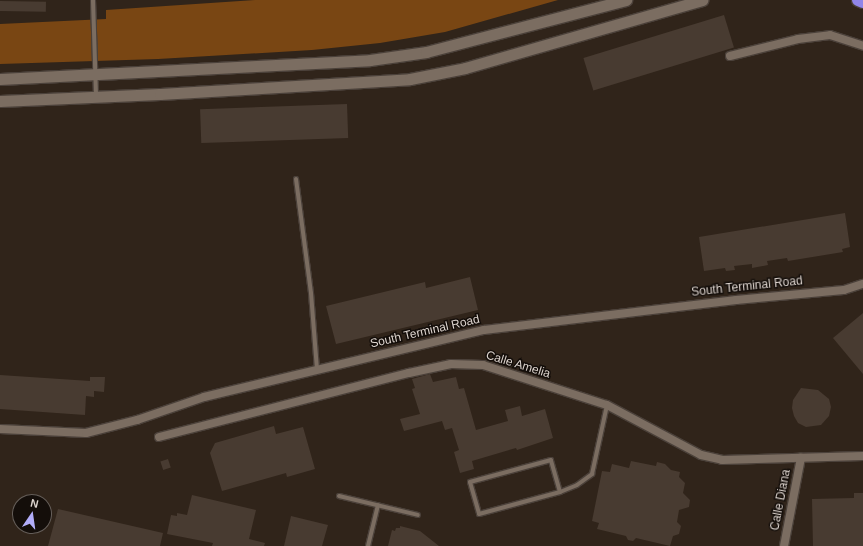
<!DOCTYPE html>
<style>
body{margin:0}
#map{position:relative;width:863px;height:546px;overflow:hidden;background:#30241a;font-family:Arial,sans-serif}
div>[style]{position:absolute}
.forest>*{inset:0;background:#794613}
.building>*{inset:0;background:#483b31;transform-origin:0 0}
.roads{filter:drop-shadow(1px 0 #4b413a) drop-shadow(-1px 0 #4b413a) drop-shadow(0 1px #4b413a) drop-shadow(0 -1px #4b413a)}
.service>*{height:4px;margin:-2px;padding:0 2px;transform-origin:2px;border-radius:2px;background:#7b6d61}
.minor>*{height:8px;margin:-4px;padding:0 4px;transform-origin:4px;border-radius:4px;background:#7b6d61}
.tertiary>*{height:11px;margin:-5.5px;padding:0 5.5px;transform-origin:5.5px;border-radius:5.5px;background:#7b6d61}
.motorway>*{height:12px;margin:-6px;padding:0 6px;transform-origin:6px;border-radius:6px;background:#9085e9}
span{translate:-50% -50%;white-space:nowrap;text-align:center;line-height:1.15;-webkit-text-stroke:3px #140e0a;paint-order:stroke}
.street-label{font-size:12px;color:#ded5cf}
.north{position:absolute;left:12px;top:494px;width:40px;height:40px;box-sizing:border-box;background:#140e0a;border:1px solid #655e59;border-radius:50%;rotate:13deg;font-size:11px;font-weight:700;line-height:16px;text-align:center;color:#ded5cf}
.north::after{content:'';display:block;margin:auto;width:14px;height:18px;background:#b2adf9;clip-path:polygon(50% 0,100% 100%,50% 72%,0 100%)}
</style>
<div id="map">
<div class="forest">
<i style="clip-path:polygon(255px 0,558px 0,445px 32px,380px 43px,312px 50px,158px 59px,0 64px,0 24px,106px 19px,106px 10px)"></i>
</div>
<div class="building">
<i style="left:0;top:1px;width:46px;height:10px;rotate:1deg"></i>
<i style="left:724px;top:15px;width:34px;height:147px;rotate:73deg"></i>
<i style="left:347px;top:104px;width:34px;height:147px;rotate:88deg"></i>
<i style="clip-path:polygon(845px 213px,850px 247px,842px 249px,843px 252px,788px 261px,787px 258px,767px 261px,768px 265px,752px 268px,752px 264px,734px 266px,735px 270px,726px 271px,725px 268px,704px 271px,699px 237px)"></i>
<i style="clip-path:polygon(470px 277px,478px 310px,336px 344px,326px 306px,425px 282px,426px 288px)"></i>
<i style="clip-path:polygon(863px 313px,863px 374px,833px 338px)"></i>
<i style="clip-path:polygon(430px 374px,433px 382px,456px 377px,459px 389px,464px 388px,476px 430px,508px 421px,505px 410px,520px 406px,522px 416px,545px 409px,553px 438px,517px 450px,516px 448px,472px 461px,474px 469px,460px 473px,454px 452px,459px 450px,452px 428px,445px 430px,442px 421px,404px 431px,400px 419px,420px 414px,412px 389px,415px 388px,412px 379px)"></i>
<i style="clip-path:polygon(0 375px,90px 381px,90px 377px,105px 377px,104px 392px,94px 391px,94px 397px,86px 396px,85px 415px,0 409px)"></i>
<i style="clip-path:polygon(801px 388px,818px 390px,829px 399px,831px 407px,829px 416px,821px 425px,806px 427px,798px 423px,794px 416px,792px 408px,793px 400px)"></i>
<i style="clip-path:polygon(274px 426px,276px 434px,303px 427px,315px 469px,287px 477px,286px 473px,222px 491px,210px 453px,215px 443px)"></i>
<i style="left:168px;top:459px;width:9px;height:8px;rotate:72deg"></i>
<i style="clip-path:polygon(631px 461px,656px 466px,657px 462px,665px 464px,671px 470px,680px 472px,679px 477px,685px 483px,683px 493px,690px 500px,689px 507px,679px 510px,677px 522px,681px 526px,679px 534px,673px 536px,670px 546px,636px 538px,633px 541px,628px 540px,626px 536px,597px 529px,599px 523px,592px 521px,602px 471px,610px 472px,612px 464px,629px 468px)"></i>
<i style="clip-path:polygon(854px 493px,863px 493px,863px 546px,813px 546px,812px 499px,854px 498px)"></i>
<i style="clip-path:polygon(192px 495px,256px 510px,249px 539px,265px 543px,264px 546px,212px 546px,213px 543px,167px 534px,171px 515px,177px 516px,177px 513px,187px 515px)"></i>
<i style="clip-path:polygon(58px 509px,163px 533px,160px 546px,48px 546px)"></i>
<i style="clip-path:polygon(291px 516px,328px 525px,322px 546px,284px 546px)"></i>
<i style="clip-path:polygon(400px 526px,420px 531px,439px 546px,388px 546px,392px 530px,395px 531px,396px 528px,400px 528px)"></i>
</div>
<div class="roads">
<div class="service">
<i style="left:93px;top:0;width:97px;rotate:88.2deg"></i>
<i style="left:296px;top:179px;width:115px;rotate:82.5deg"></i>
<i style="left:311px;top:293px;width:77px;rotate:85.5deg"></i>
<i style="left:560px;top:492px;width:33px;rotate:-106deg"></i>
<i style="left:551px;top:460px;width:84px;rotate:164.8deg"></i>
<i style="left:470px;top:482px;width:33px;rotate:74deg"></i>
<i style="left:479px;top:514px;width:84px;rotate:-15.2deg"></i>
<i style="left:560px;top:492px;width:18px;rotate:-22deg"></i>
<i style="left:577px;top:485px;width:19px;rotate:-36deg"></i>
<i style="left:592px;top:474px;width:71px;rotate:-77.7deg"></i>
<i style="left:339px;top:496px;width:81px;rotate:13.5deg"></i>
<i style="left:368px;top:546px;width:42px;rotate:-76.3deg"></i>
</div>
<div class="minor">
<i style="left:730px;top:56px;width:70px;rotate:-14deg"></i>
<i style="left:798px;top:39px;width:32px;rotate:-7deg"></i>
<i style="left:830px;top:35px;width:35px;rotate:18deg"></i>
<i style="left:0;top:429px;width:86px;rotate:2.7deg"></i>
<i style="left:86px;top:433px;width:53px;rotate:-14.3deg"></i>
<i style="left:137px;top:420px;width:71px;rotate:-18.9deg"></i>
<i style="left:204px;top:397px;width:288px;rotate:-13.5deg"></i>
<i style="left:484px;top:330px;width:254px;rotate:-6.8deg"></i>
<i style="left:736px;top:300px;width:108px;rotate:-5.3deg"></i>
<i style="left:844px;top:290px;width:20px;rotate:-18deg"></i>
<i style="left:159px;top:437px;width:258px;rotate:-14.4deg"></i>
<i style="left:409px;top:373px;width:43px;rotate:-12.1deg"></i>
<i style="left:451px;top:364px;width:32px;rotate:2deg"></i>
<i style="left:483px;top:365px;width:130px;rotate:17.9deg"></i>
<i style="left:607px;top:405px;width:106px;rotate:28deg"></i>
<i style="left:701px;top:455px;width:22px;rotate:13deg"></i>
<i style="left:722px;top:460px;width:141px;rotate:-1.6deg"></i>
<i style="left:784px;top:546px;width:90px;rotate:-79.1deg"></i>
</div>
<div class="tertiary">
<i style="left:0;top:79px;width:370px;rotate:-2.9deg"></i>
<i style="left:370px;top:60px;width:57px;rotate:-8.1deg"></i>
<i style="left:426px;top:52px;width:207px;rotate:-14.6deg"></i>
<i style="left:0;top:101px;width:160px;rotate:-2.5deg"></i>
<i style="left:160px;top:94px;width:250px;rotate:-3.4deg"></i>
<i style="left:410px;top:79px;width:56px;rotate:-11.3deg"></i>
<i style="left:465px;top:68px;width:247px;rotate:-16deg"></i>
</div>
<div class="motorway">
<i style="left:858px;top:0;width:5px;rotate:22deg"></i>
</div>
</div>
<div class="street-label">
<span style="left:747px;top:287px;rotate:-6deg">South Terminal Road</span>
<span style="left:425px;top:332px;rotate:-13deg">South Terminal Road</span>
<span style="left:518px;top:365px;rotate:17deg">Calle Amelia</span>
<span style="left:781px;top:500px;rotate:-79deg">Calle Diana</span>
</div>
<div class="north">N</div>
</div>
